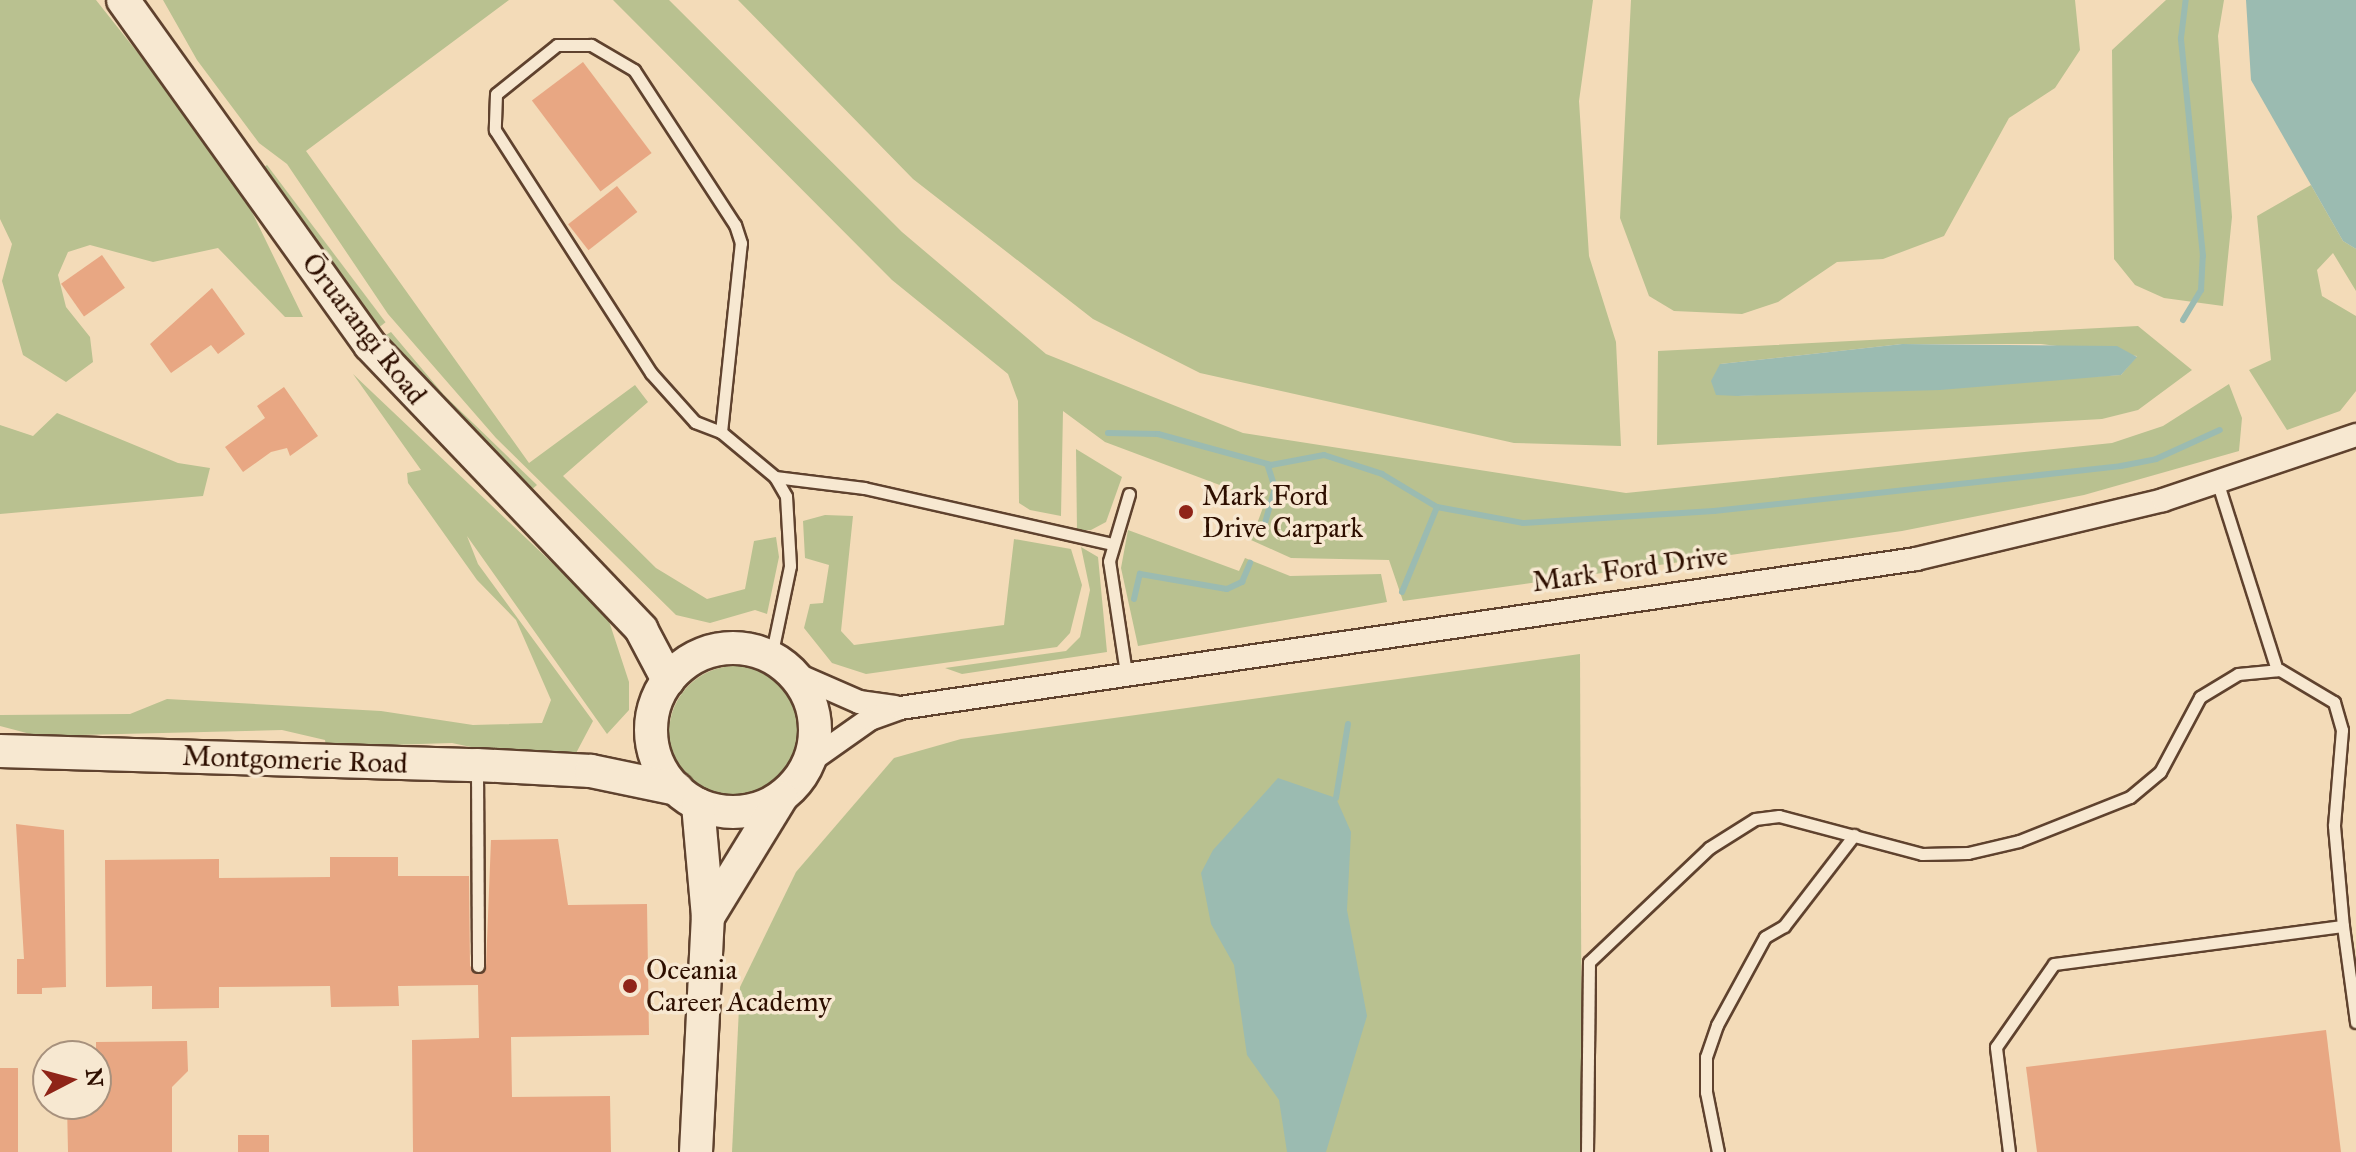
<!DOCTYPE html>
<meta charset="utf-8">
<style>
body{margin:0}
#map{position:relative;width:2356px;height:1152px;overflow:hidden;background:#f3dbb8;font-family:"IM FELL Great Primer",serif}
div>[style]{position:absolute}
.green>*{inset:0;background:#b9c190;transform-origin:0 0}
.round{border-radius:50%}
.water>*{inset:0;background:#9bbbb1}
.stream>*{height:6px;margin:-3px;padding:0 3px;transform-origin:3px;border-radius:3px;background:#9bbbb1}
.building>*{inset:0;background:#e8a783;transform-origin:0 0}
.roads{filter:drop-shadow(2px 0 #5f422e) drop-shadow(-2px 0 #5f422e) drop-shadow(0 2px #5f422e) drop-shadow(0 -2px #5f422e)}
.lane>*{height:11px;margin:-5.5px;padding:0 5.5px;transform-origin:5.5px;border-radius:5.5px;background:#f7e8d1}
.street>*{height:22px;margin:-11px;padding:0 11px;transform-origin:11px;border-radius:11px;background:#f7e8d1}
.secondary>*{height:32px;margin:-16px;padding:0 16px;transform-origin:16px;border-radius:16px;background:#f7e8d1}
.secondary>.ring{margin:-16px;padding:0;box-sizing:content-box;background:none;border:32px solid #f7e8d1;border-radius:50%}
.dots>*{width:22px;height:22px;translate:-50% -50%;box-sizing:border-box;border:4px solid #f7e8d1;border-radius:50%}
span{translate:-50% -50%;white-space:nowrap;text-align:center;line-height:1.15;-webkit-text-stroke:7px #f7e8d1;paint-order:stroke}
.street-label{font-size:28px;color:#2e0f00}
.poi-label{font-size:28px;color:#2e0f00}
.left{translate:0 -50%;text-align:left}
.north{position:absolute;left:32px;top:1040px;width:80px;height:80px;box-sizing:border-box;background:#f7e8d1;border:2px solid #a7917d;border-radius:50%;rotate:84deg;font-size:22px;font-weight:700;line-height:32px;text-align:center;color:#2e0f00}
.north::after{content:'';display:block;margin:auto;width:28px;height:36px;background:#8f2418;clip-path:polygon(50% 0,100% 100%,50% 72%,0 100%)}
</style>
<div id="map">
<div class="green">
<i style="clip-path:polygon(0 0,96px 0,233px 173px,303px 317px,285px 317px,218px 248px,153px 262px,90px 245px,68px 252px,58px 275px,66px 307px,90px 337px,93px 362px,66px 382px,23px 355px,2px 281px,12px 244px,0 219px)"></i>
<i style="clip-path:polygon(163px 0,509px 0,306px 151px,529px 463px,635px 385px,648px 402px,563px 476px,656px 568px,707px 599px,745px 589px,754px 541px,776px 537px,779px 557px,767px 614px,755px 610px,710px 623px,676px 615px,496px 438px,388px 314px,287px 164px,259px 143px,197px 60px)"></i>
<i style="clip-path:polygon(613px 0,669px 0,902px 232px,1046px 354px,1243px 433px,1626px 493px,2112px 443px,2163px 426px,2229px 384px,2242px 418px,2239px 451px,2084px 495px,1902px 531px,1403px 601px,1389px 560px,1291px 558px,1251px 540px,1265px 502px,1105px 442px,1063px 411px,1061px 516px,1030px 510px,1019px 503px,1018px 401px,1008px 374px,892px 280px)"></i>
<i style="clip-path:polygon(738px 0,1593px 0,1579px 101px,1589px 256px,1616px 342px,1621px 446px,1514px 443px,1200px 373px,1093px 319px,913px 179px)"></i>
<i style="clip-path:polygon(1631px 0,2075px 0,2080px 50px,2055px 88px,2009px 118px,1944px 236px,1883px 259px,1837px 262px,1778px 302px,1742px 314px,1674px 311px,1649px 296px,1620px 218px)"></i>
<i style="clip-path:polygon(2166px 0,2224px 0,2218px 36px,2232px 217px,2223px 306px,2164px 298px,2135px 285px,2114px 259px,2112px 50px)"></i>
<i style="left:267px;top:165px;width:197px;height:8px;rotate:53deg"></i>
<i style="clip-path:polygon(2311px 185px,2343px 241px,2356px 249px,2356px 291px,2333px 253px,2317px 270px,2322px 296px,2356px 316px,2356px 391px,2340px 411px,2287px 430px,2249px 370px,2271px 360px,2257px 216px)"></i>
<i style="clip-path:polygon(evenodd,2138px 326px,2192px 370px,2138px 410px,2102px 419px,1657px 445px,1658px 351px,2138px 326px,1902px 344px,2041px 344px,2137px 356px,2121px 375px,1738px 396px,1720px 364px,1902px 344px)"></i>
<i style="clip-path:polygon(391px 332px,444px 395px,537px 485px,529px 492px,384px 336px)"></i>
<i style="clip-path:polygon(353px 374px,607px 615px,629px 682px,629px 710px,607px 734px,467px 536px,478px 564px,593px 721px,574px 757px,514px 756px,452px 743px,326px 747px,325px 740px,282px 730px,38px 736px,0 726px,0 715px,130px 714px,167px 699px,381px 711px,473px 725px,542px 723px,551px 700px,516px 620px,477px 580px,408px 483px,407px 473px,421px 470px)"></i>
<i style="clip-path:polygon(57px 413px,178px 463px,210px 468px,203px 496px,0 514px,0 425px,33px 436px)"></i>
<i style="clip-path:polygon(1076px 449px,1122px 477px,1106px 522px,1091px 530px,1077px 530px)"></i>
<i style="clip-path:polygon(825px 515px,853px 516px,841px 631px,854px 645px,1004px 625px,1014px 539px,1071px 549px,1082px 585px,1070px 633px,1057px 647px,866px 674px,832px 663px,804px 628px,810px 604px,823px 603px,829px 565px,805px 558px,803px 521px)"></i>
<i style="clip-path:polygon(1128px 530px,1239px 571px,1245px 558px,1290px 576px,1381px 574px,1387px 602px,1138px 646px,1121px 568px)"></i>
<i style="clip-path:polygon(1081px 547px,1098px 557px,1107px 652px,962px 674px,945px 668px,1066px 651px,1080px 637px,1090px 590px)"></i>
<i style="clip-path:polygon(1580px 654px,1582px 1152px,732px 1152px,740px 987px,796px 872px,894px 758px,961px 739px)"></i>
<i class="round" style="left:669px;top:666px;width:134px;height:134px"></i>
</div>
<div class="water">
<i style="clip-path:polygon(2246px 0,2356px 0,2356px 249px,2343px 241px,2251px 80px)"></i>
<i style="clip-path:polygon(1902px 344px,2117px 346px,2137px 357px,2121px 375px,1940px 390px,1738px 396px,1716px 395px,1711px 381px,1720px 364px)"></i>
<i style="clip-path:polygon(1278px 778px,1336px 798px,1351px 832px,1347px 910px,1367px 1016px,1326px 1152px,1287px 1152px,1279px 1100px,1247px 1055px,1234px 965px,1211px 924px,1201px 873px,1213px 850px)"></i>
</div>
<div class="stream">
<i style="left:2183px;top:320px;width:35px;rotate:-59deg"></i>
<i style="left:2201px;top:290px;width:34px;rotate:-87deg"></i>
<i style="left:2203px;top:256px;width:219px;rotate:-95.8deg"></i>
<i style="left:2181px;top:38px;width:38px;rotate:-83deg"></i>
<i style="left:1108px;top:433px;width:50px;rotate:1.1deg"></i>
<i style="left:1158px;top:434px;width:117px;rotate:15.3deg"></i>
<i style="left:1271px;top:465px;width:54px;rotate:-10.7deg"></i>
<i style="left:1324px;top:455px;width:61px;rotate:18.1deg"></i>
<i style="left:1382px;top:474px;width:64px;rotate:31deg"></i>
<i style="left:1437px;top:507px;width:87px;rotate:10.5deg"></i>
<i style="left:1523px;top:523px;width:191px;rotate:-3.6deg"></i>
<i style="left:1714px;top:511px;width:409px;rotate:-6.3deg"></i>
<i style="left:2121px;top:466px;width:36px;rotate:-11deg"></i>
<i style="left:2156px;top:459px;width:70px;rotate:-24.4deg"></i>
<i style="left:1261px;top:537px;width:51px;rotate:-74.1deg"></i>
<i style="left:1275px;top:488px;width:25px;rotate:-108deg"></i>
<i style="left:1402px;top:592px;width:92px;rotate:-67.6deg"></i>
<i style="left:1134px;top:599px;width:26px;rotate:-77deg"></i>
<i style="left:1140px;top:574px;width:88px;rotate:9.8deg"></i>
<i style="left:1227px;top:589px;width:17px;rotate:-25deg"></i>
<i style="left:1242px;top:582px;width:21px;rotate:-67deg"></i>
<i style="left:1336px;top:798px;width:75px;rotate:-80.8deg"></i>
</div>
<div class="building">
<i style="left:583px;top:62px;width:114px;height:64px;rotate:53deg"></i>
<i style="left:617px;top:186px;width:33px;height:62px;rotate:52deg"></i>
<i style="left:102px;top:255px;width:40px;height:50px;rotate:55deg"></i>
<i style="clip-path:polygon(212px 288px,245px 334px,218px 354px,211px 345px,171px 373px,150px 344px)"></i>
<i style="clip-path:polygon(284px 387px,318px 436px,290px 456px,287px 448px,271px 452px,243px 472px,225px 447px,265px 418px,257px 406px)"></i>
<i style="clip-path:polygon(16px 824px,64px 830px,66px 987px,42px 988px,42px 994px,17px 994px,17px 959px,24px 959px)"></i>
<i style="clip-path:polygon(558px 839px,568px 905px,647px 904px,649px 1035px,511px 1037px,512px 1097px,610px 1096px,611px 1152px,413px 1152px,412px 1040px,479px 1038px,478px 985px,398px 986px,399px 1006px,331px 1007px,330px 986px,219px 987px,219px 1008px,152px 1009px,152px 986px,106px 987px,105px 860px,219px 859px,219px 878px,330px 877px,330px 857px,398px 857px,398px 876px,469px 876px,470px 966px,479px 974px,486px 966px,491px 840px)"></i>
<i style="clip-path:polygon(2326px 1030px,2341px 1152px,2037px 1152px,2026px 1067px)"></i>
<i style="clip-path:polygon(187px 1041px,188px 1071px,172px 1087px,172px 1152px,68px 1152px,67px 1104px,96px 1104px,96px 1042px)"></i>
<i style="left:0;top:1068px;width:18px;height:84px"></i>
<i style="left:238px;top:1135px;width:31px;height:17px"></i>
</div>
<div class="roads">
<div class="lane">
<i style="left:721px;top:432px;width:190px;rotate:-84deg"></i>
<i style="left:741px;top:243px;width:19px;rotate:-108deg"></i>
<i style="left:735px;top:225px;width:185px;rotate:-123.1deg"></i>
<i style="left:634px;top:70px;width:50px;rotate:-149.8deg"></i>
<i style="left:591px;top:45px;width:34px;rotate:180deg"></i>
<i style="left:557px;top:45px;width:78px;rotate:141.2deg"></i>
<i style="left:496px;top:94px;width:36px;rotate:92deg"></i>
<i style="left:495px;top:130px;width:289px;rotate:57.3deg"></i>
<i style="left:651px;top:373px;width:66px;rotate:48.1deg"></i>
<i style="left:695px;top:422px;width:28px;rotate:21deg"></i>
<i style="left:721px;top:432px;width:70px;rotate:39.8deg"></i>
<i style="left:775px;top:477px;width:22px;rotate:60deg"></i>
<i style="left:786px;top:496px;width:70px;rotate:86.7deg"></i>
<i style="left:790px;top:566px;width:93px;rotate:101.8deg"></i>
<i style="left:775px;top:477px;width:90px;rotate:7deg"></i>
<i style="left:864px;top:488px;width:254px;rotate:12.7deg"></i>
<i style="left:2218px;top:484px;width:195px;rotate:72.4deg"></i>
<i style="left:1126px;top:673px;width:113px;rotate:-98.6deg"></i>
<i style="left:1109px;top:561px;width:70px;rotate:-73.4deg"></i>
<i style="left:477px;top:767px;width:199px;rotate:89.7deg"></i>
<i style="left:1587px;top:1152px;width:190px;rotate:-89.4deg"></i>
<i style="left:1589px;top:962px;width:166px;rotate:-43.5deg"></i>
<i style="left:1709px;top:848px;width:54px;rotate:-32.2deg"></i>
<i style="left:1755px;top:819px;width:24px;rotate:-7deg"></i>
<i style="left:1779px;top:816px;width:148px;rotate:14.9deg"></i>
<i style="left:1922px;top:854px;width:46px;rotate:-1.2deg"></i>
<i style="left:1968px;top:853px;width:52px;rotate:-13.2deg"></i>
<i style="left:2019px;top:841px;width:119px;rotate:-21.6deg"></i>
<i style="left:2130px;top:797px;width:39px;rotate:-40deg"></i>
<i style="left:2160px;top:772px;width:85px;rotate:-61.9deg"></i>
<i style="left:2200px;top:697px;width:44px;rotate:-31.2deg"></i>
<i style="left:2238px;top:674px;width:42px;rotate:-5.4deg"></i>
<i style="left:2280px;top:670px;width:63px;rotate:30.7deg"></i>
<i style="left:2334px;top:702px;width:29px;rotate:74deg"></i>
<i style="left:2342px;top:730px;width:96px;rotate:94.8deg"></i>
<i style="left:2334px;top:826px;width:100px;rotate:84.9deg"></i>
<i style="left:1718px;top:1152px;width:61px;rotate:-101.3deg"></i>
<i style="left:1706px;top:1092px;width:35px;rotate:-90deg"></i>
<i style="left:1706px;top:1057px;width:34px;rotate:-71deg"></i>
<i style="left:1717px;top:1025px;width:100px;rotate:-61.4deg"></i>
<i style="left:1765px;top:937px;width:22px;rotate:-30deg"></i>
<i style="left:1784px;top:926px;width:115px;rotate:-52.4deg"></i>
<i style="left:2009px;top:1152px;width:106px;rotate:-97.1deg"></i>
<i style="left:1996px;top:1047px;width:101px;rotate:-55.1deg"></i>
<i style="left:2054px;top:964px;width:291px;rotate:-7.5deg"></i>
<i style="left:2343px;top:926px;width:97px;rotate:82.3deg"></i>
</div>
<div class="street">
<i style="left:793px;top:673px;width:72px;rotate:23.7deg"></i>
<i style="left:859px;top:702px;width:36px;rotate:8deg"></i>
<i style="left:809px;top:762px;width:75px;rotate:-35.2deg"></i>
<i style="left:870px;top:719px;width:32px;rotate:-20deg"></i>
<i style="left:900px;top:708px;width:1027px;rotate:-8.34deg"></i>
<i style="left:1916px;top:559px;width:254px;rotate:-13.4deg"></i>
<i style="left:2163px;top:500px;width:204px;rotate:-18.6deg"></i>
</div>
<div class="secondary">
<i style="left:123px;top:0;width:424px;rotate:54.4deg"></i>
<i style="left:370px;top:345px;width:393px;rotate:46.3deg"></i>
<i style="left:641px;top:629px;width:58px;rotate:62.1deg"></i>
<i class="ring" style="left:651px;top:648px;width:132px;height:132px"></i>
<i style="left:0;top:751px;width:477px;rotate:1.7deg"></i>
<i style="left:477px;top:765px;width:114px;rotate:3deg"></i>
<i style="left:591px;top:771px;width:88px;rotate:11.8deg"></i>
<i style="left:708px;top:917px;width:140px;rotate:-58.5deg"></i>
<i style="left:696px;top:1152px;width:235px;rotate:-87.1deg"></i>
<i style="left:708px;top:917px;width:113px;rotate:-95.1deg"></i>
</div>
</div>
<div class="dots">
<i style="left:1186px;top:512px;background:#8f2418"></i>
<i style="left:630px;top:986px;background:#8f2418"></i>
</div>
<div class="street-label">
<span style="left:364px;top:329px;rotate:52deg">Ōruarangi Road</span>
<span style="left:1630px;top:569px;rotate:-8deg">Mark Ford Drive</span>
<span style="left:295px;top:760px;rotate:2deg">Montgomerie Road</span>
</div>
<div class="poi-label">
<span class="left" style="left:1202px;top:512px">Mark Ford<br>Drive Carpark</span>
<span class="left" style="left:646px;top:986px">Oceania<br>Career Academy</span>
</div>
<div class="north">N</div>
</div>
